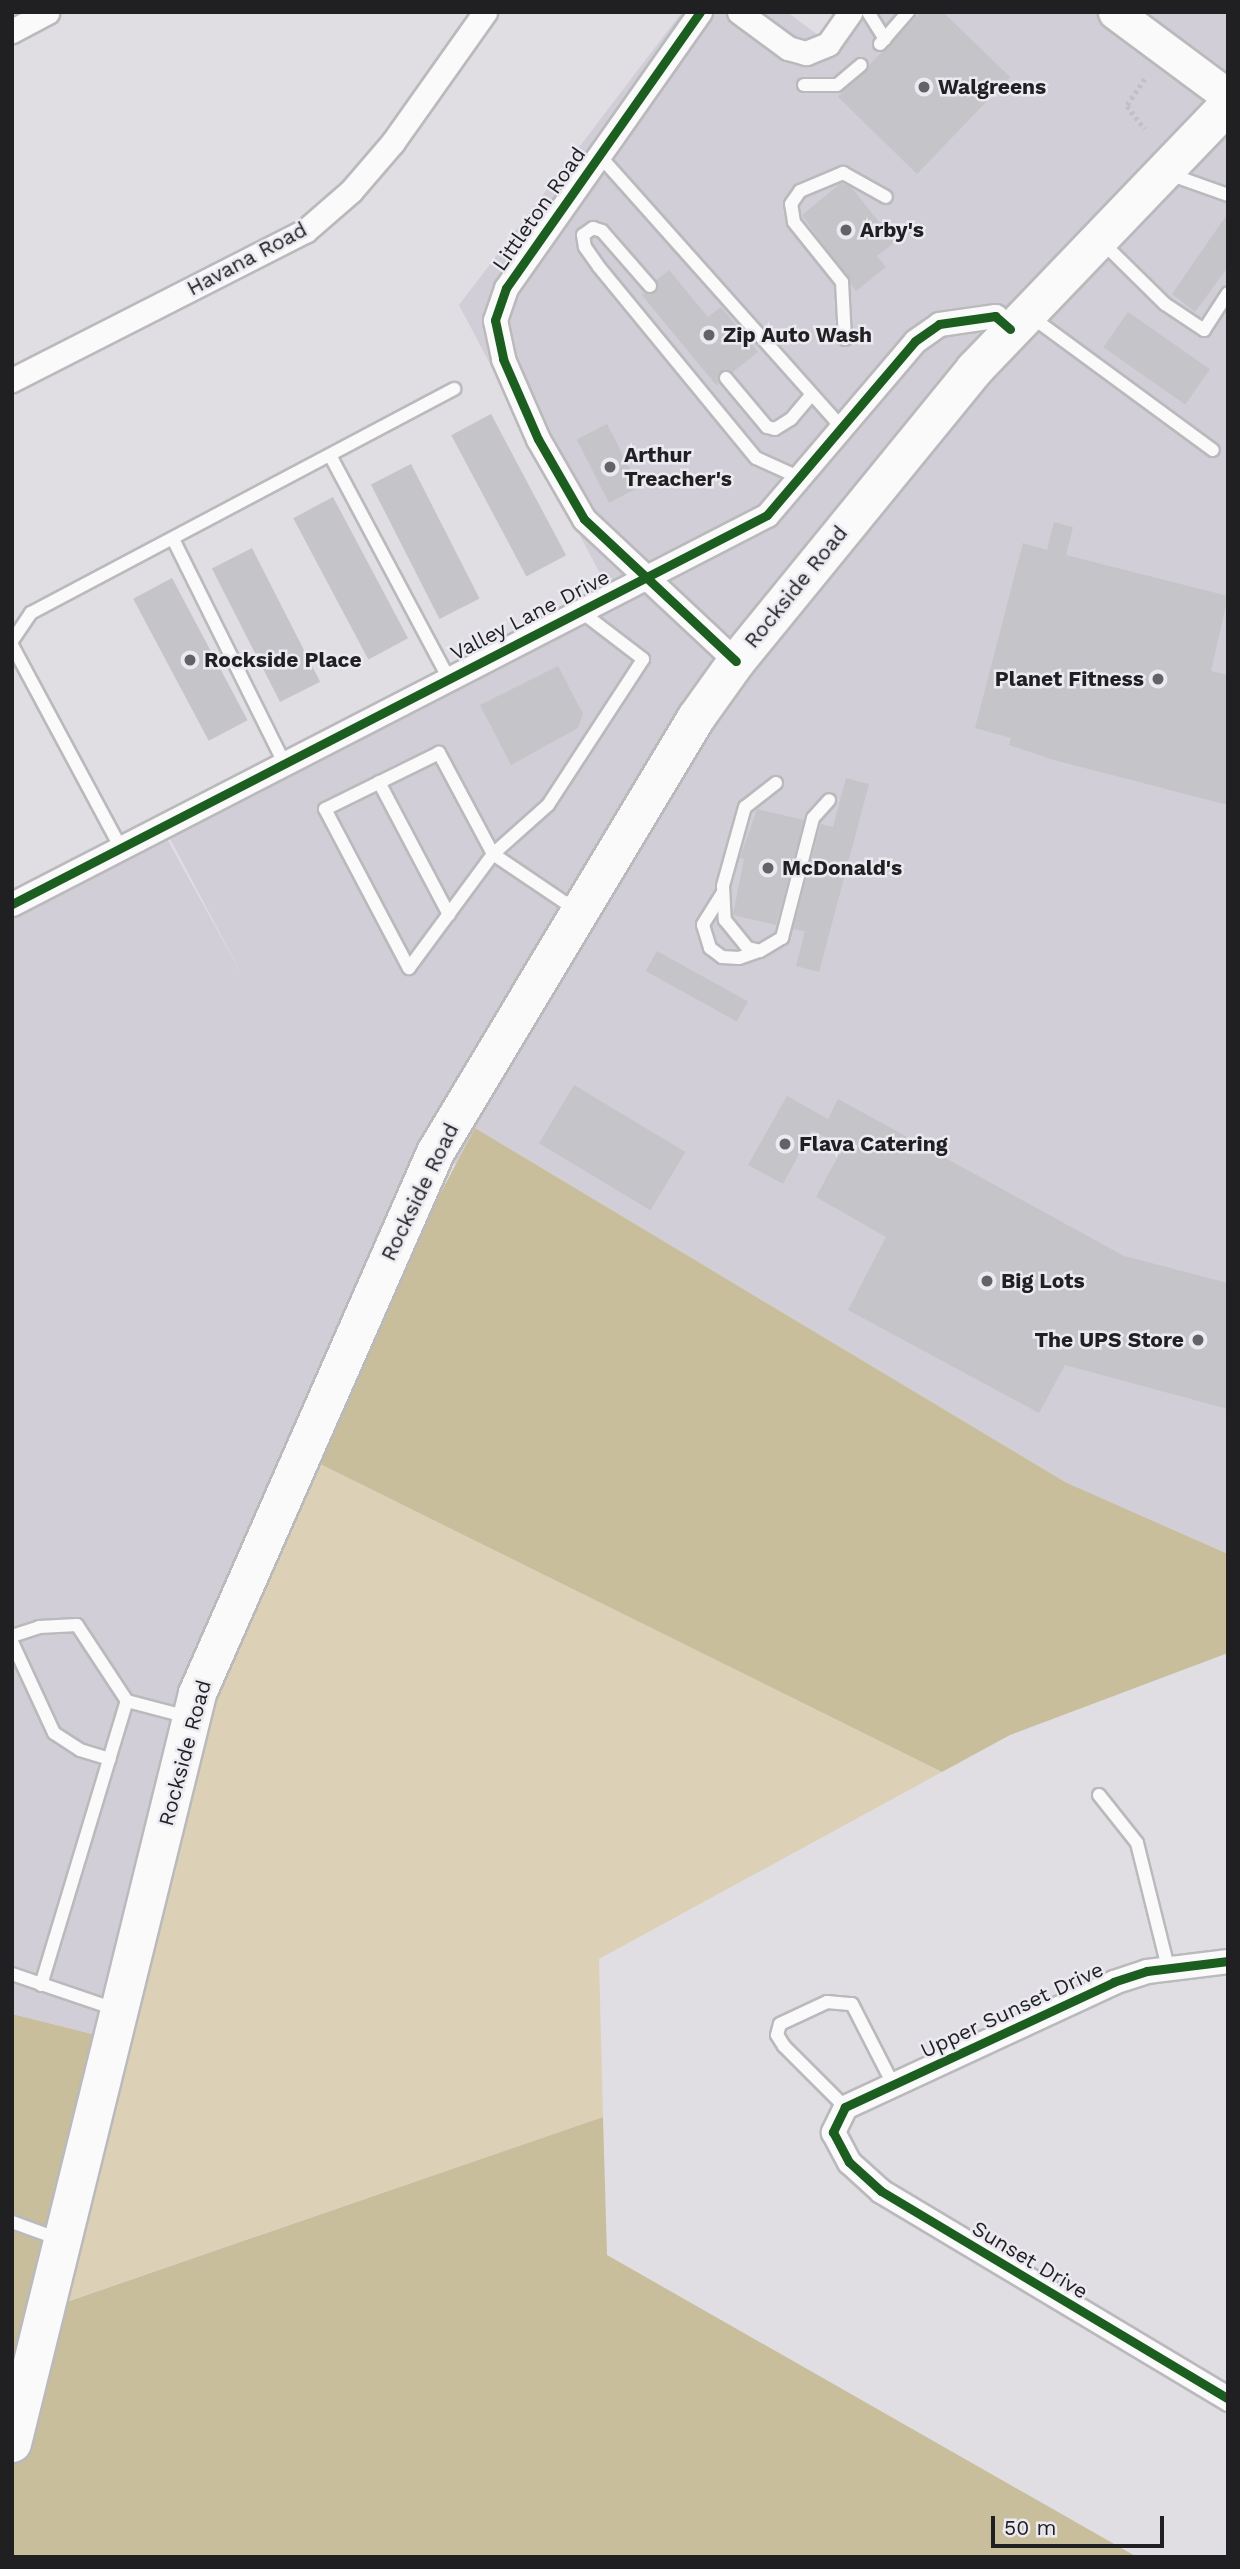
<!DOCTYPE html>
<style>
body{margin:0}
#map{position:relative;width:1240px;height:2569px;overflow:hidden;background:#e0dee3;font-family:"Work Sans",sans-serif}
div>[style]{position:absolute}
.built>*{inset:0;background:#d1ced7}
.green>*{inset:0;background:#dcd1b6}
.forest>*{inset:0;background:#c9be9c}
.building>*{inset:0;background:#c5c4c8;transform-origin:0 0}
.path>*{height:4.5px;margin-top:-2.25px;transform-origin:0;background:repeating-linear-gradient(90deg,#c1c0c2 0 3.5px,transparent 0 7px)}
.roads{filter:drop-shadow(2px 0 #bab9bc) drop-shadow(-2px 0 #bab9bc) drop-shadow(0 2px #bab9bc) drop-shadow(0 -2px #bab9bc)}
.service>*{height:12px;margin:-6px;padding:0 6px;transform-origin:6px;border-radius:6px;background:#fafafb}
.minor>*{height:23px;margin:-11.5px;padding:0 11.5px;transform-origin:11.5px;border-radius:11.5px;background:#fafafb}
.secondary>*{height:33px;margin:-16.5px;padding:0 16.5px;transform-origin:16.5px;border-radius:16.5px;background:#fafafb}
.primary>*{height:37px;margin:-18.5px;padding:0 18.5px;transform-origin:18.5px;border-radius:18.5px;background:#fafafb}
.cycleway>*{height:9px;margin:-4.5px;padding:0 4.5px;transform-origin:4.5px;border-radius:4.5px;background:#1b5e20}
.dots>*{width:19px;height:19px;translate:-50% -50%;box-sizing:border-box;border:4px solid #eceaf1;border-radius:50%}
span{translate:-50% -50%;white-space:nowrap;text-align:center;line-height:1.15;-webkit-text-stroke:5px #eceaf1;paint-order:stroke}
.poi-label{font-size:21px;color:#201f22;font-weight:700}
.left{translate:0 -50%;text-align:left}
.right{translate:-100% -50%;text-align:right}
.street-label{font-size:21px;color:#201f22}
.frame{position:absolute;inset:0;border:14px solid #201f22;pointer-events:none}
.scale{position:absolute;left:991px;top:2516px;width:173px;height:32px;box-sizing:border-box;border:4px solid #201f22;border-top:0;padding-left:9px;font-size:21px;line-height:24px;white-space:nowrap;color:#201f22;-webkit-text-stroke:5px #eceaf1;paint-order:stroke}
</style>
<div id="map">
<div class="built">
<i style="clip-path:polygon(682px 12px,787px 12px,838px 50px,863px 12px,1228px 12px,1228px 1554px,1065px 1482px,475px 1128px,457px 1165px,435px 1153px,112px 2039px,12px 2014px,12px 903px,160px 826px,242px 975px,158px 816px,605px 583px,459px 305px)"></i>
</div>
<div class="green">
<i style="clip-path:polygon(302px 1455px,942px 1772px,599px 1959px,603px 2117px,45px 2309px,197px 1693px)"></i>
</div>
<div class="forest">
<i style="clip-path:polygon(475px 1128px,1065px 1482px,1228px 1554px,1228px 1653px,1010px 1735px,942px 1772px,302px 1455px)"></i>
<i style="clip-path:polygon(12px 2014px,112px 2039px,46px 2309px,603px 2117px,607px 2255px,1137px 2557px,12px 2557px)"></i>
</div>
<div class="building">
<i style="clip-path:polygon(921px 12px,943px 12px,1010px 77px,917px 174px,838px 97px)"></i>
<i style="clip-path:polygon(841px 183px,851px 187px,895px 242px,877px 256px,886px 267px,856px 291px,802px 215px)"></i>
<i style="clip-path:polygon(1228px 213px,1228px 267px,1195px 312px,1172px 294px)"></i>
<i style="clip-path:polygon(669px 270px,708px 317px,721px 307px,758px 352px,733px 372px,720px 372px,717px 386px,641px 294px,655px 293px,657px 280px)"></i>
<i style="left:1128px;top:312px;width:100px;height:43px;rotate:35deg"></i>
<i style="left:491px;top:414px;width:160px;height:45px;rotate:62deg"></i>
<i style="left:607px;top:424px;width:71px;height:34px;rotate:63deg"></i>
<i style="left:411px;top:464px;width:151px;height:45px;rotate:63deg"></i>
<i style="left:333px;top:497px;width:160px;height:45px;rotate:62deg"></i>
<i style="clip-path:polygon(1054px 522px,1073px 527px,1066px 555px,1228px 596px,1211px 671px,1228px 675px,1228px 805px,1054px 760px,1009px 745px,1011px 738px,975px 728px,1023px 543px,1047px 550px)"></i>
<i style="left:252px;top:548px;width:150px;height:45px;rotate:63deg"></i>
<i style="left:172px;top:578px;width:161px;height:44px;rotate:62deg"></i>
<i style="clip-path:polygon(558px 666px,583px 714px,578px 728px,511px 765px,480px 705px)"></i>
<i style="clip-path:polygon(846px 778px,869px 784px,819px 972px,796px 966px,805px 931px,793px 929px,821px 824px,833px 827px)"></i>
<i style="clip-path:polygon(757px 809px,804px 820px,776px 925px,733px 915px,744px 859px,740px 858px)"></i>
<i style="left:657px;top:951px;width:104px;height:23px;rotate:29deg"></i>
<i style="left:574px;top:1085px;width:130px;height:68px;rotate:31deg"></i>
<i style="clip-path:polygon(787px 1096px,828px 1119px,838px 1099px,1124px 1256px,1228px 1283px,1228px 1409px,1065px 1365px,1039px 1413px,848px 1310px,886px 1237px,816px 1197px,843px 1147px,812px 1130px,783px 1184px,748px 1165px)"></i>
</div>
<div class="path">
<i style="left:1145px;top:79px;width:32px;rotate:124deg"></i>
<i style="left:1127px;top:106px;width:29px;rotate:52deg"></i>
</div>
<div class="roads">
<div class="service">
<i style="left:868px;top:12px;width:32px;rotate:58deg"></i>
<i style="left:880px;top:44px;width:43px;rotate:-48.8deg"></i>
<i style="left:804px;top:85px;width:33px"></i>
<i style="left:837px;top:85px;width:31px;rotate:-40deg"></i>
<i style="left:599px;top:155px;width:365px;rotate:48.3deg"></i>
<i style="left:1169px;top:174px;width:63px;rotate:19.6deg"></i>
<i style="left:1100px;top:240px;width:91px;rotate:44.6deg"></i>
<i style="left:1165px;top:304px;width:47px;rotate:33.7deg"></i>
<i style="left:1204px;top:330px;width:44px;rotate:-57deg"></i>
<i style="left:650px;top:286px;width:73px;rotate:-131.1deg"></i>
<i style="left:602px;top:231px;width:9px;rotate:-162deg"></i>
<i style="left:593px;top:228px;width:12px;rotate:145deg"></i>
<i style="left:583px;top:235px;width:12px;rotate:81deg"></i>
<i style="left:585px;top:247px;width:24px;rotate:55deg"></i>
<i style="left:599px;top:267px;width:247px;rotate:50.6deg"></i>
<i style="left:756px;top:458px;width:48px;rotate:24.4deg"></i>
<i style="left:1029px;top:315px;width:228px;rotate:36.3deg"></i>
<i style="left:845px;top:339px;width:57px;rotate:-93deg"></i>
<i style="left:842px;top:282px;width:77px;rotate:-128.7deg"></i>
<i style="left:794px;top:222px;width:18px;rotate:-99deg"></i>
<i style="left:791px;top:204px;width:16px;rotate:-55deg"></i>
<i style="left:800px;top:191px;width:47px;rotate:-22.7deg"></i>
<i style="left:843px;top:173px;width:49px;rotate:29.2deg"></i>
<i style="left:726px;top:378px;width:64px;rotate:50.1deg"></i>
<i style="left:767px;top:427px;width:8px;rotate:14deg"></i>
<i style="left:775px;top:429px;width:19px;rotate:-32deg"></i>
<i style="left:791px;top:419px;width:30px;rotate:-50deg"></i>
<i style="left:331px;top:457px;width:249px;rotate:62deg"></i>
<i style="left:173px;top:539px;width:248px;rotate:63.6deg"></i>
<i style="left:12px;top:641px;width:34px;rotate:-56deg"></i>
<i style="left:31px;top:613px;width:479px;rotate:-27.9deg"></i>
<i style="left:12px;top:645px;width:228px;rotate:61.8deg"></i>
<i style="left:379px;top:782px;width:150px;rotate:62.2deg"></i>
<i style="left:776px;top:783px;width:39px;rotate:142deg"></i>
<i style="left:745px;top:807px;width:82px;rotate:105.6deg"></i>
<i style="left:723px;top:886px;width:34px;rotate:87deg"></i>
<i style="left:725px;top:920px;width:36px;rotate:51deg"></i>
<i style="left:748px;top:948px;width:12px;rotate:14deg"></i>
<i style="left:760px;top:951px;width:26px;rotate:-31deg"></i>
<i style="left:782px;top:938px;width:124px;rotate:-75.5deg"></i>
<i style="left:813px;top:818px;width:24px;rotate:-48deg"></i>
<i style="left:722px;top:894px;width:36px;rotate:122deg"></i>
<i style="left:703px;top:925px;width:24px;rotate:73deg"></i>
<i style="left:710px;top:948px;width:15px;rotate:37deg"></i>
<i style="left:722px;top:957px;width:17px;rotate:3deg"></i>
<i style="left:739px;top:958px;width:21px;rotate:-19deg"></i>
<i style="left:576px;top:910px;width:100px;rotate:-146deg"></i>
<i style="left:493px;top:854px;width:115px;rotate:-118.1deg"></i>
<i style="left:439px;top:753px;width:127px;rotate:153.8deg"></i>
<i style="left:325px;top:809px;width:180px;rotate:62.2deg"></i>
<i style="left:409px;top:968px;width:142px;rotate:-53.6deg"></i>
<i style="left:493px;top:854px;width:74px;rotate:-41.7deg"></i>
<i style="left:548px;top:805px;width:174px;rotate:-56.9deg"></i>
<i style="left:643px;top:659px;width:81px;rotate:-142.6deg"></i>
<i style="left:12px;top:1636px;width:28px;rotate:-18deg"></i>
<i style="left:39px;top:1627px;width:38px;rotate:-3deg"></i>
<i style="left:77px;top:1625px;width:91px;rotate:56.7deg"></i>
<i style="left:12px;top:1642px;width:100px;rotate:65.2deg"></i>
<i style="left:54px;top:1733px;width:31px;rotate:33deg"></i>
<i style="left:80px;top:1750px;width:31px;rotate:17deg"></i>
<i style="left:1099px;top:1795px;width:61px;rotate:51.6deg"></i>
<i style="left:1137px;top:1843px;width:128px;rotate:76deg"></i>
<i style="left:12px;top:1974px;width:109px;rotate:18.8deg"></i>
<i style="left:41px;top:1985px;width:297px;rotate:-73.2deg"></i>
<i style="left:127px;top:1701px;width:63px;rotate:14.7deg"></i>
<i style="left:845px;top:2107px;width:86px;rotate:-135deg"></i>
<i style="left:784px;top:2046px;width:13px;rotate:-122deg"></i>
<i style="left:777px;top:2035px;width:11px;rotate:-75deg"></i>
<i style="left:780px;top:2024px;width:52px;rotate:-25.1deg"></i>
<i style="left:827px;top:2002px;width:25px;rotate:5deg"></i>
<i style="left:852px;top:2004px;width:90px;rotate:62.9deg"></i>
<i style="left:12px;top:2222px;width:50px;rotate:19.9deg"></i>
</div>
<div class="minor">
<i style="left:700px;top:12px;width:337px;rotate:125.1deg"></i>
<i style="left:506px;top:288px;width:34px;rotate:109deg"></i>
<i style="left:495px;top:320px;width:40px;rotate:78deg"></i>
<i style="left:503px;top:359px;width:87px;rotate:66.4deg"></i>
<i style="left:538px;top:439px;width:92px;rotate:60.1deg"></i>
<i style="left:584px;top:519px;width:208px;rotate:43.1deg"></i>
<i style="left:739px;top:12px;width:61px;rotate:36.3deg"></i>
<i style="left:788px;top:48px;width:19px;rotate:16deg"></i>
<i style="left:806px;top:53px;width:24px;rotate:-22deg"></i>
<i style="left:828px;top:44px;width:39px;rotate:-55deg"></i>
<i style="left:12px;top:31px;width:40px;rotate:-28deg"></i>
<i style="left:12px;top:380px;width:329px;rotate:-27deg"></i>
<i style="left:305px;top:231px;width:61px;rotate:-41deg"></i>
<i style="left:351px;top:191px;width:65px;rotate:-49.4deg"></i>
<i style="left:393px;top:142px;width:159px;rotate:-54.7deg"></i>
<i style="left:12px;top:904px;width:849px;rotate:-27.26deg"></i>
<i style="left:767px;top:515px;width:228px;rotate:-49.6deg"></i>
<i style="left:915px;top:341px;width:29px;rotate:-35deg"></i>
<i style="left:939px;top:324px;width:57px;rotate:-8.1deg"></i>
<i style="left:995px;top:316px;width:20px;rotate:41deg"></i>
<i style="left:1228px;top:1961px;width:82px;rotate:173deg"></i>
<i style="left:1147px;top:1971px;width:35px;rotate:162deg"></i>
<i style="left:1114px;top:1982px;width:297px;rotate:155.1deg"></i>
<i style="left:845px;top:2107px;width:28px;rotate:116deg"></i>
<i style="left:833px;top:2132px;width:34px;rotate:62deg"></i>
<i style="left:849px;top:2162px;width:43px;rotate:42.2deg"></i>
<i style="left:881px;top:2191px;width:405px;rotate:30.9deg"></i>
</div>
<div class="secondary">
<i style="left:1115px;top:12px;width:141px;rotate:36.6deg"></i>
</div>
<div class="primary">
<i style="left:12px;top:2443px;width:772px;rotate:-76.14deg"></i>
<i style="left:197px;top:1693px;width:591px;rotate:-66.25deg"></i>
<i style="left:435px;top:1152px;width:507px;rotate:-59.04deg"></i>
<i style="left:696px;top:717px;width:69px;rotate:-54.5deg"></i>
<i style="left:736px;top:661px;width:377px;rotate:-50.8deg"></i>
<i style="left:974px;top:369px;width:367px;rotate:-46.2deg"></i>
</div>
</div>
<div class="cycleway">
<i style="left:700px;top:12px;width:337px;rotate:125.1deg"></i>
<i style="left:506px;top:288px;width:34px;rotate:109deg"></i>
<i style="left:495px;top:320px;width:40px;rotate:78deg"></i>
<i style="left:503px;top:359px;width:87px;rotate:66.4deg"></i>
<i style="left:538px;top:439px;width:92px;rotate:60.1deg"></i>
<i style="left:584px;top:519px;width:208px;rotate:43.1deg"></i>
<i style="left:12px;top:904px;width:849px;rotate:-27.26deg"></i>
<i style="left:767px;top:515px;width:228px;rotate:-49.6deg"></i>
<i style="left:915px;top:341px;width:29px;rotate:-35deg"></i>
<i style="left:939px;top:324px;width:57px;rotate:-8.1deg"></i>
<i style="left:995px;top:316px;width:20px;rotate:41deg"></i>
<i style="left:1228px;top:1961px;width:82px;rotate:173deg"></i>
<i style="left:1147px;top:1971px;width:35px;rotate:162deg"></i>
<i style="left:1114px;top:1982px;width:297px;rotate:155.1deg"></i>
<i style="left:845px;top:2107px;width:28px;rotate:116deg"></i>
<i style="left:833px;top:2132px;width:34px;rotate:62deg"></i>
<i style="left:849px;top:2162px;width:43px;rotate:42.2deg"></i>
<i style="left:881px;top:2191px;width:405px;rotate:30.9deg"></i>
</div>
<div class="dots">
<i style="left:924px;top:87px;background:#636266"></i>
<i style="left:846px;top:230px;background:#636266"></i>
<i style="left:709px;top:335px;background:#636266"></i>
<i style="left:610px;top:467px;background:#636266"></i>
<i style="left:190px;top:660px;background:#636266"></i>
<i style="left:1158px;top:679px;background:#636266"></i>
<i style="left:768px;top:868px;background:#636266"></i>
<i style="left:785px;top:1144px;background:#636266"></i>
<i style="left:987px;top:1281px;background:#636266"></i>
<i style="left:1198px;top:1340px;background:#636266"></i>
</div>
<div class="poi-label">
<span class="left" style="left:938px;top:87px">Walgreens</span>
<span class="left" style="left:860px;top:230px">Arby's</span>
<span class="left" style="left:723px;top:335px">Zip Auto Wash</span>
<span class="left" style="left:624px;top:467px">Arthur<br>Treacher's</span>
<span class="left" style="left:204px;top:660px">Rockside Place</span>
<span class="right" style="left:1144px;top:679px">Planet Fitness</span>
<span class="left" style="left:782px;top:868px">McDonald's</span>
<span class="left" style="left:799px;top:1144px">Flava Catering</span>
<span class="left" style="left:1001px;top:1281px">Big Lots</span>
<span class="right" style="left:1184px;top:1340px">The UPS Store</span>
</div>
<div class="street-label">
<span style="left:539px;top:209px;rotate:-55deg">Littleton Road</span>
<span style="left:247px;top:259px;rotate:-28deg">Havana Road</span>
<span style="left:796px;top:587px;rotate:-51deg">Rockside Road</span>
<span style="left:530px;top:615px;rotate:-27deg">Valley Lane Drive</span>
<span style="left:420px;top:1192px;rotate:-64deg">Rockside Road</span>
<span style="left:185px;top:1753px;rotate:-75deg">Rockside Road</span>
<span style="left:1012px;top:2010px;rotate:-25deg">Upper Sunset Drive</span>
<span style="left:1030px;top:2260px;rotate:31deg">Sunset Drive</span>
</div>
<div class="frame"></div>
<div class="scale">50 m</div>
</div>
